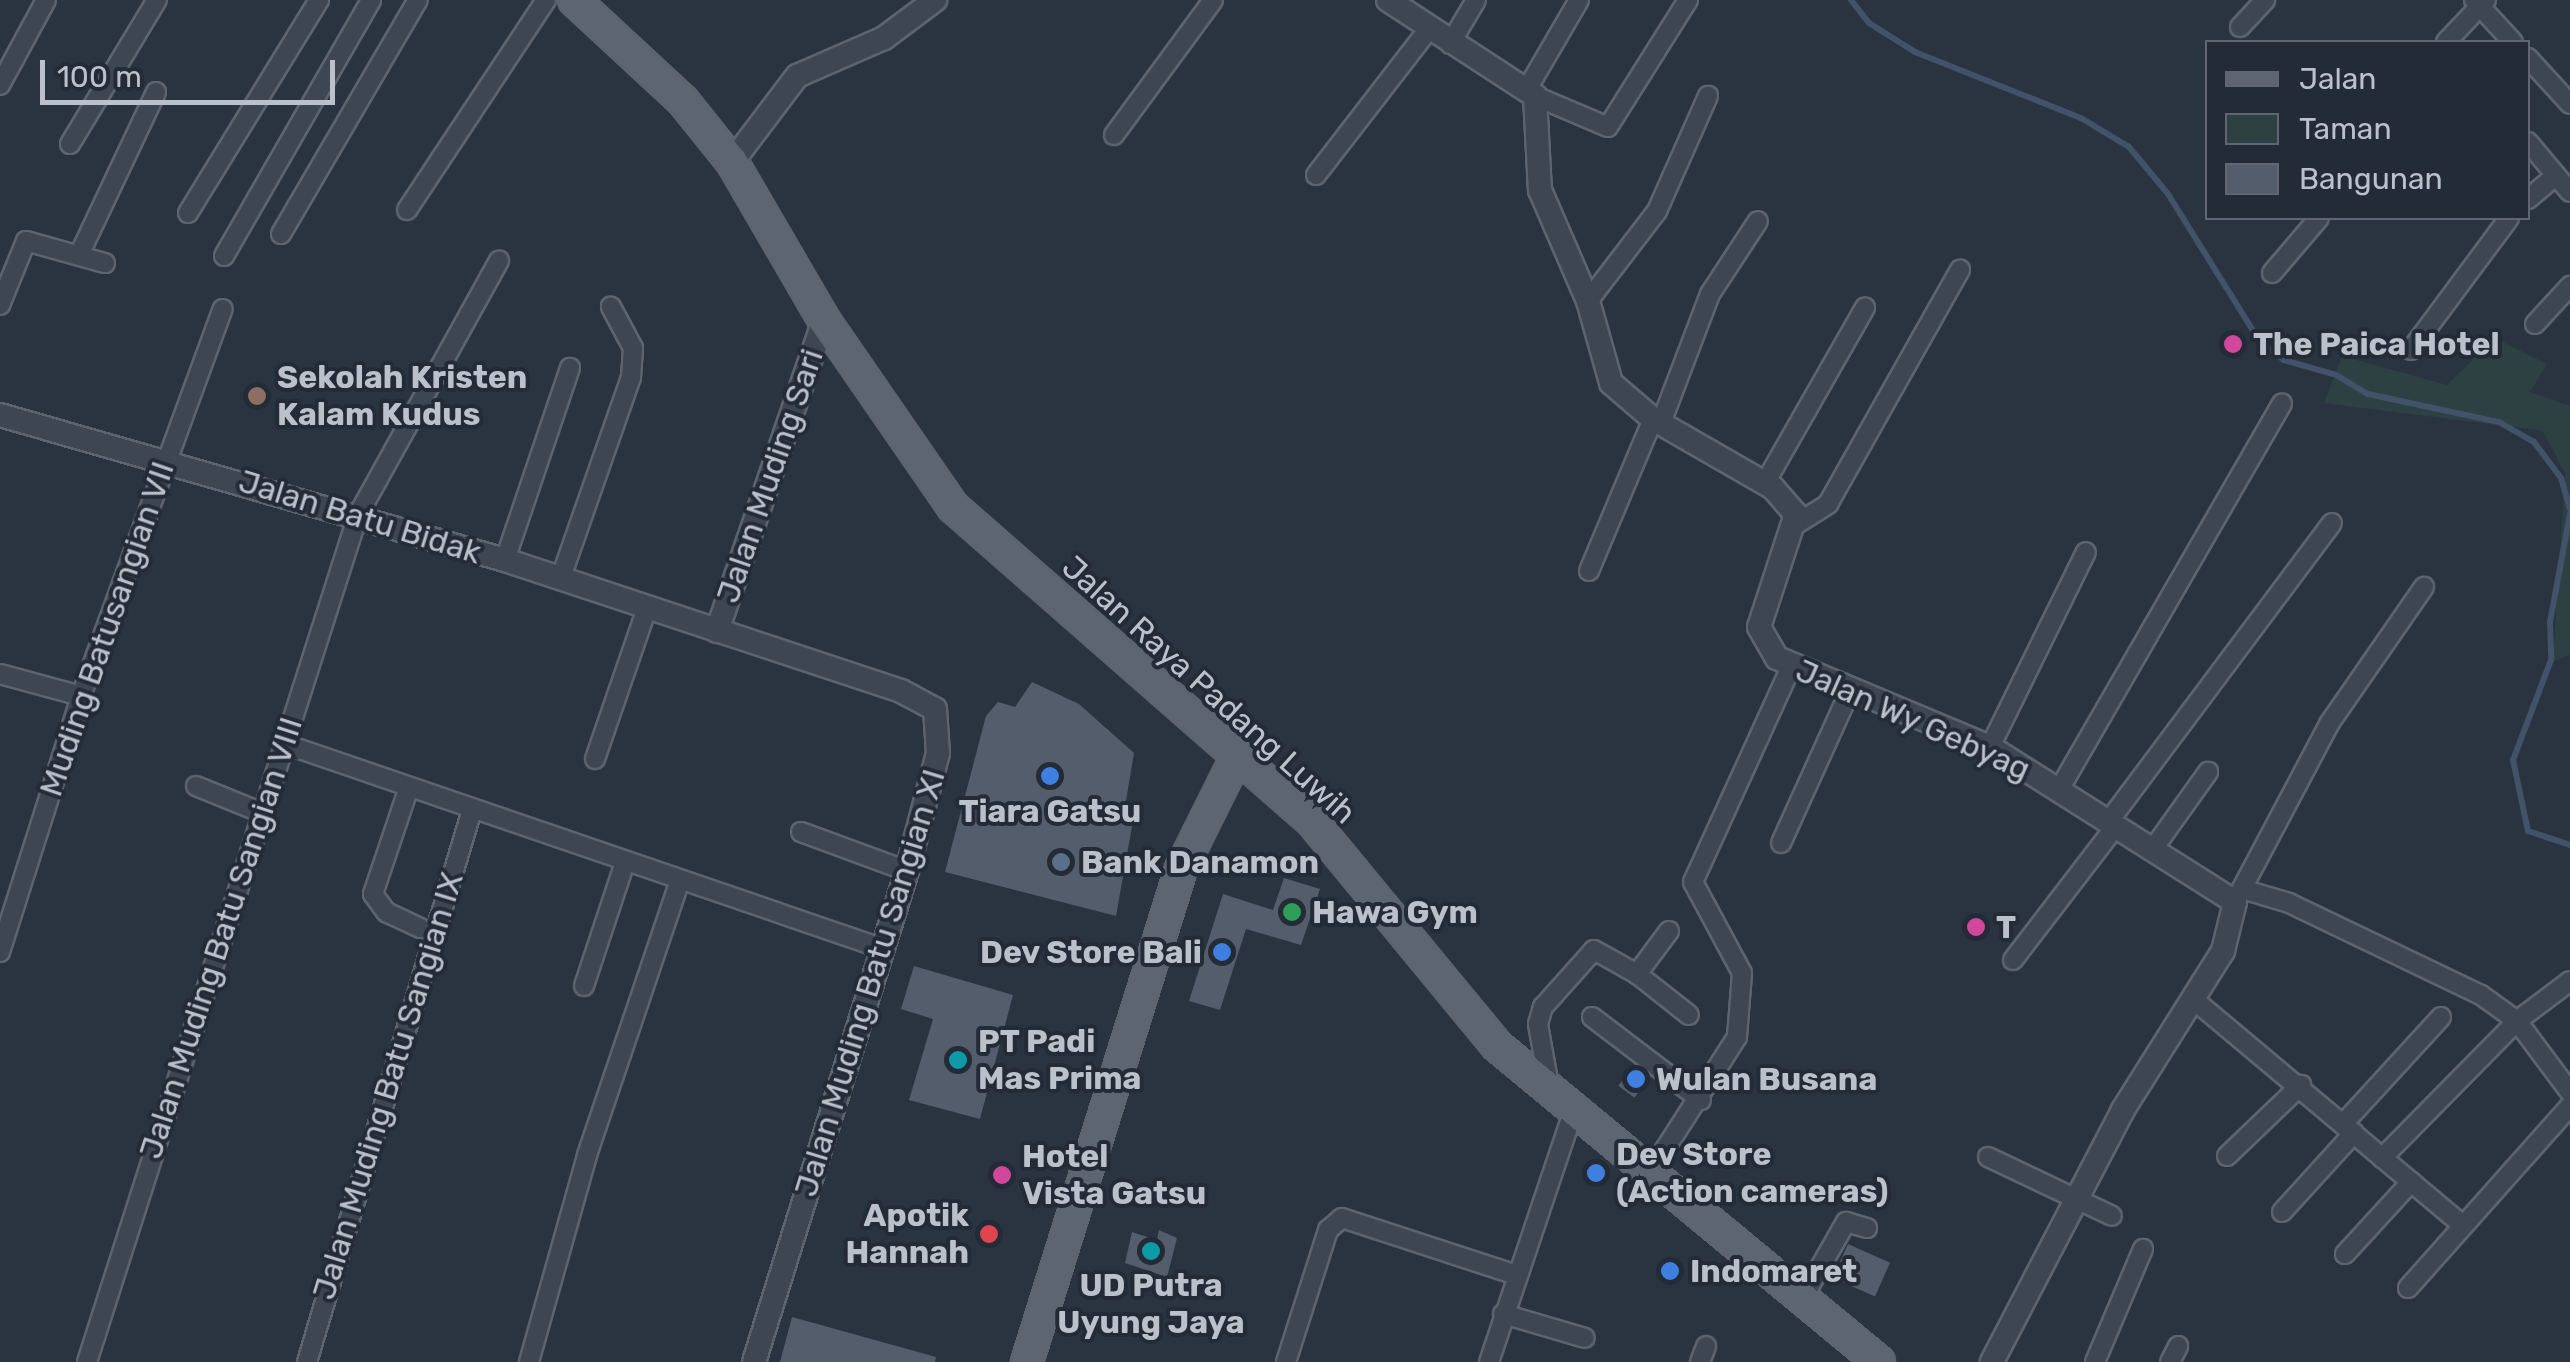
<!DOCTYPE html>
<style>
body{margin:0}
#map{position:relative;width:2570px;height:1362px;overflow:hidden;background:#2a3441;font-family:Rubik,sans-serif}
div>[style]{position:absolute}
.green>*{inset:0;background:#2d4143}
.stream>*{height:6px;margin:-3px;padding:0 3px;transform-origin:3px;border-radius:3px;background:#425268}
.building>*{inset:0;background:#545d6b;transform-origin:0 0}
.roads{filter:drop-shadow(2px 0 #5c646e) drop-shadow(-2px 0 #5c646e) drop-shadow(0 2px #5c646e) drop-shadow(0 -2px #5c646e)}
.minor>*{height:18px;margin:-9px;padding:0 9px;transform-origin:9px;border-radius:9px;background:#3e4651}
.tertiary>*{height:22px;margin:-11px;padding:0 11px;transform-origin:11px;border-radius:11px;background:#3e4651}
.primary>*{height:30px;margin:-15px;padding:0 15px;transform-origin:15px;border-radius:15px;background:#5d6571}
.dots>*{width:28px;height:28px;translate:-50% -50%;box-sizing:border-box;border:5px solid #232b36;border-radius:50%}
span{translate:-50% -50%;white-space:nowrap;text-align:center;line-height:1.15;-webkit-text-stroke:8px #232b36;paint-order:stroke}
.poi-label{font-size:32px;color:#bbc1cb;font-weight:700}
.left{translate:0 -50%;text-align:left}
.right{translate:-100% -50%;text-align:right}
.street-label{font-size:32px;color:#bbc1cb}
.legend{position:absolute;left:2205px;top:40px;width:325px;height:180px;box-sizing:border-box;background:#232b36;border:2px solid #606772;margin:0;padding:12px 18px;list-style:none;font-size:30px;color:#bbc1cb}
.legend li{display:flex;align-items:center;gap:20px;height:50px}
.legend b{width:50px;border:2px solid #606772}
.scale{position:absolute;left:40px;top:60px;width:295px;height:45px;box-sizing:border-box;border:5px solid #bbc1cb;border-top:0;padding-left:12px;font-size:30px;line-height:35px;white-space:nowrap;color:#bbc1cb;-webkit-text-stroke:8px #232b36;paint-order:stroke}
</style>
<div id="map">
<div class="green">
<i style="clip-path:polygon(2495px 338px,2547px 364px,2530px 392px,2570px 406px,2570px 655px,2553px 661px,2565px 474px,2543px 431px,2324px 403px,2342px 356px,2447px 385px)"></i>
</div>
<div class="stream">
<i style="left:1851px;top:0;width:29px;rotate:52deg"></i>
<i style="left:1869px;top:23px;width:54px;rotate:32.2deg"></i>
<i style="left:1915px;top:52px;width:179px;rotate:21.7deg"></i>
<i style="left:2081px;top:118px;width:56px;rotate:31.1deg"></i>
<i style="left:2129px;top:147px;width:61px;rotate:50.3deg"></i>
<i style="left:2168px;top:194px;width:174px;rotate:58.1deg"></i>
<i style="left:2260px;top:342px;width:30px;rotate:37deg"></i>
<i style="left:2284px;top:360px;width:54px;rotate:16.1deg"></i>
<i style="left:2336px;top:375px;width:37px;rotate:31deg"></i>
<i style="left:2368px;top:394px;width:134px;rotate:12.1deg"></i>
<i style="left:2499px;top:422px;width:40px;rotate:29.7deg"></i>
<i style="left:2534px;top:442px;width:45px;rotate:53.1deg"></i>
<i style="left:2561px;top:478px;width:32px;rotate:74deg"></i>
<i style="left:2570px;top:514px;width:110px;rotate:100.5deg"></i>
<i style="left:2550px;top:622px;width:38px;rotate:88deg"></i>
<i style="left:2551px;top:660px;width:107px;rotate:110.8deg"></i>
<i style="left:2513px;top:760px;width:73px;rotate:78.1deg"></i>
<i style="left:2528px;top:831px;width:44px;rotate:18.4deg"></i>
</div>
<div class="building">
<i style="clip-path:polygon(1032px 682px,1079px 704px,1134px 753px,1126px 801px,1136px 804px,1116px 916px,945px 872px,986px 716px,998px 702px,1015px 707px)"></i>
<i style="clip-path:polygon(1284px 878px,1320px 889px,1301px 945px,1246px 929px,1220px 1010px,1189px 1001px,1223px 894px,1273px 910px)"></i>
<i style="clip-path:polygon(914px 966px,1013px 995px,980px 1119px,909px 1100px,933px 1019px,901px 1009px)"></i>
<i style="left:1634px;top:1065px;width:20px;height:26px;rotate:37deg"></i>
<i style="clip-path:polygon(1159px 1230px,1177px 1238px,1167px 1277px,1125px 1263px,1132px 1232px,1157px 1240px)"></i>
<i style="left:1848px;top:1244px;width:46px;height:37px;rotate:24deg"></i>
<i style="clip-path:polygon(792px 1317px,936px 1357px,935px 1362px,780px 1362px)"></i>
</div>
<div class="roads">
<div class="minor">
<i style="left:2474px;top:0;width:57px;rotate:47.1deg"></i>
<i style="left:2240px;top:27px;width:37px;rotate:-47deg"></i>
<i style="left:2446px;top:42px;width:58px;rotate:-46.4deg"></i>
<i style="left:1450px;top:44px;width:51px;rotate:-59.4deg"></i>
<i style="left:2528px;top:58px;width:62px;rotate:47.6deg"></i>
<i style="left:0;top:85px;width:97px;rotate:-61.6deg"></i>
<i style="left:1526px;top:91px;width:105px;rotate:-59.8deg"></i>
<i style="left:1535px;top:96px;width:79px;rotate:23deg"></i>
<i style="left:1608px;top:127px;width:150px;rotate:-57.8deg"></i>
<i style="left:1114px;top:135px;width:167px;rotate:-53.7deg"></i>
<i style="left:2528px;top:142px;width:65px;rotate:50deg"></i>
<i style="left:70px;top:144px;width:168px;rotate:-58.9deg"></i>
<i style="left:1316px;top:175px;width:185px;rotate:-52.3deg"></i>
<i style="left:2528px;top:199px;width:35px;rotate:-40deg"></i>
<i style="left:407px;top:210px;width:252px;rotate:-56.5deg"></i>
<i style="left:188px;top:213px;width:250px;rotate:-58.4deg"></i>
<i style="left:281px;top:234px;width:271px;rotate:-59.7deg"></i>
<i style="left:80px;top:253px;width:178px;rotate:-64.7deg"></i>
<i style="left:224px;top:256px;width:295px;rotate:-60.1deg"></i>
<i style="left:2272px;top:273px;width:72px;rotate:-49.5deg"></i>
<i style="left:1588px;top:301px;width:113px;rotate:-52.5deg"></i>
<i style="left:1657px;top:211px;width:126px;rotate:-66.1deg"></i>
<i style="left:0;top:305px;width:69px;rotate:-67.9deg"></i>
<i style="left:26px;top:241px;width:82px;rotate:15.6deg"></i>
<i style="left:2535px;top:324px;width:52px;rotate:-47.4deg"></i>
<i style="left:2411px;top:350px;width:164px;rotate:-53.4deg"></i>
<i style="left:1661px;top:423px;width:138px;rotate:-69.2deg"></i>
<i style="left:1710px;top:294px;width:87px;rotate:-56.7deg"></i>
<i style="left:1765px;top:483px;width:202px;rotate:-60.3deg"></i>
<i style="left:1798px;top:523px;width:36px;rotate:-32deg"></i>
<i style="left:1828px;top:504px;width:269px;rotate:-60.6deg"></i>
<i style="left:505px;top:560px;width:203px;rotate:-71.3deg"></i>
<i style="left:1589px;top:571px;width:165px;rotate:-67.2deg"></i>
<i style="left:560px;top:580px;width:215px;rotate:-70.7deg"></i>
<i style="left:631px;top:377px;width:29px;rotate:-86deg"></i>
<i style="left:633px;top:348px;width:47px;rotate:-118.2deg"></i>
<i style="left:0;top:674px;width:84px;rotate:15.2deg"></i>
<i style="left:282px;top:743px;width:633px;rotate:18.89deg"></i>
<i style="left:1990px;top:747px;width:217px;rotate:-63.8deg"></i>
<i style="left:595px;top:759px;width:160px;rotate:-71deg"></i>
<i style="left:196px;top:786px;width:69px;rotate:22.1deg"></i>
<i style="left:409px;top:787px;width:113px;rotate:108.6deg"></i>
<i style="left:373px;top:894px;width:22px;rotate:54deg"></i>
<i style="left:386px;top:912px;width:38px;rotate:25deg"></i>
<i style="left:2060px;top:788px;width:444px;rotate:-60deg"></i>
<i style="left:2109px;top:821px;width:372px;rotate:-53.2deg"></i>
<i style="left:801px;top:832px;width:113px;rotate:20.2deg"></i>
<i style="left:1781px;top:843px;width:165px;rotate:-65.6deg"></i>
<i style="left:2153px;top:849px;width:95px;rotate:-54.5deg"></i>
<i style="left:2242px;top:889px;width:49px;rotate:16.6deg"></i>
<i style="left:2289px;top:903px;width:213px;rotate:25.6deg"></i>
<i style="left:2481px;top:995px;width:44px;rotate:35.8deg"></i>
<i style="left:2517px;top:1021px;width:89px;rotate:53.3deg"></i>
<i style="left:2237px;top:898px;width:197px;rotate:-62.1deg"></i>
<i style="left:2329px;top:724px;width:167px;rotate:-55.3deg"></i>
<i style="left:1669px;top:931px;width:54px;rotate:126.7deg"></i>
<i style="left:1637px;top:974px;width:66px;rotate:38.3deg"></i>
<i style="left:0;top:952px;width:269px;rotate:-72.4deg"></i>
<i style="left:81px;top:696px;width:412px;rotate:-69.9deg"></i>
<i style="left:2013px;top:960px;width:169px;rotate:-52.5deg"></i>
<i style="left:584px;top:986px;width:131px;rotate:-71.7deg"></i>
<i style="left:2193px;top:999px;width:350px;rotate:40deg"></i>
<i style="left:1592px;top:1017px;width:137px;rotate:37.3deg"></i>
<i style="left:1549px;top:1086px;width:63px;rotate:-100.1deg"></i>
<i style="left:1538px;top:1024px;width:18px;rotate:-74deg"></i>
<i style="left:1543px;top:1007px;width:76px;rotate:-48.2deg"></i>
<i style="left:1594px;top:950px;width:49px;rotate:29.2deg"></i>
<i style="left:2343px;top:1124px;width:145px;rotate:-47.5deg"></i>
<i style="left:2227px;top:1156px;width:103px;rotate:-43.8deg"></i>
<i style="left:1988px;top:1157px;width:137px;rotate:25.4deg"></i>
<i style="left:2382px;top:1158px;width:192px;rotate:-45.4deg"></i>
<i style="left:2517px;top:1021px;width:66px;rotate:-37deg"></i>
<i style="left:1651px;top:1171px;width:159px;rotate:-57.3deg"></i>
<i style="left:1737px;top:1037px;width:64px;rotate:-85.5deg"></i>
<i style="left:1742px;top:973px;width:103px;rotate:-118.3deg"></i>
<i style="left:1693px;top:882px;width:236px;rotate:-65.5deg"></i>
<i style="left:2282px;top:1212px;width:107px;rotate:-47.7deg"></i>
<i style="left:2345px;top:1254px;width:98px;rotate:-47.5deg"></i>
<i style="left:2408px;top:1288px;width:244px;rotate:-48.3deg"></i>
<i style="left:1802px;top:1299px;width:89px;rotate:-60.3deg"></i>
<i style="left:1846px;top:1222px;width:22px;rotate:16deg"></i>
<i style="left:1503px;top:1314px;width:85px;rotate:16.3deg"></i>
<i style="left:87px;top:1362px;width:889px;rotate:-72.26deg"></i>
<i style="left:358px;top:515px;width:291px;rotate:-61deg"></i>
<i style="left:307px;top:1362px;width:576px;rotate:-73.36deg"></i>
<i style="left:529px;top:1362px;width:215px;rotate:-74.3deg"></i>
<i style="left:587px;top:1155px;width:289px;rotate:-71.3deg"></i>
<i style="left:1286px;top:1362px;width:139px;rotate:-72.3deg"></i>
<i style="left:1328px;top:1230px;width:18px;rotate:-41deg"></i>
<i style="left:1342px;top:1218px;width:183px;rotate:18.1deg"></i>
<i style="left:1489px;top:1362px;width:270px;rotate:-71.4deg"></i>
<i style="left:1700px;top:1362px;width:17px;rotate:-69deg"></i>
<i style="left:2095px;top:1362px;width:123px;rotate:-67deg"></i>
<i style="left:2170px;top:1362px;width:18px;rotate:-63deg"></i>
</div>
<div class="tertiary">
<i style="left:1388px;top:0;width:176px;rotate:33.1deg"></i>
<i style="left:1535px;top:96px;width:94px;rotate:87deg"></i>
<i style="left:1540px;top:190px;width:121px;rotate:66.6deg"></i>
<i style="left:1588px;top:301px;width:85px;rotate:74.3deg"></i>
<i style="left:1611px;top:383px;width:55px;rotate:40.6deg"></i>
<i style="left:1653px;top:419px;width:138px;rotate:29.9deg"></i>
<i style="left:1773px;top:488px;width:35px;rotate:49deg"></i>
<i style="left:1796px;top:514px;width:119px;rotate:108.1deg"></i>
<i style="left:1759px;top:627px;width:36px;rotate:60deg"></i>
<i style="left:1777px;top:658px;width:231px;rotate:22.7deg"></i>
<i style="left:1990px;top:747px;width:290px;rotate:32.3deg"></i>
<i style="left:2235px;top:902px;width:50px;rotate:103.8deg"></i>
<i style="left:2223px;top:951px;width:188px;rotate:122.2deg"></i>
<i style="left:2123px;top:1110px;width:284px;rotate:117.5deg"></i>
<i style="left:732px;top:162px;width:108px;rotate:-52.9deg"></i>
<i style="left:797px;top:76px;width:95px;rotate:-23.6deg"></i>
<i style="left:884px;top:38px;width:64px;rotate:-36.7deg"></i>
<i style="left:0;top:415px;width:525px;rotate:16.02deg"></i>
<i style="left:505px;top:560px;width:417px;rotate:18.3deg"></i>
<i style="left:901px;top:691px;width:38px;rotate:28deg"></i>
<i style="left:935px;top:709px;width:44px;rotate:86.1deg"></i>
<i style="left:938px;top:753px;width:122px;rotate:104.7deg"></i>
<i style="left:907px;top:871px;width:514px;rotate:107.31deg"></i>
<i style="left:717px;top:631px;width:329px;rotate:-71deg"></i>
</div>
<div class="primary">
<i style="left:574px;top:0;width:149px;rotate:42.8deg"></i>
<i style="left:683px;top:101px;width:78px;rotate:51.2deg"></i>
<i style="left:732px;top:162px;width:183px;rotate:59.8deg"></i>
<i style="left:824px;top:320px;width:227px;rotate:55.4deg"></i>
<i style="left:953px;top:507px;width:474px;rotate:41.2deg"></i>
<i style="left:1310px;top:819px;width:293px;rotate:50.5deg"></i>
<i style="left:1496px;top:1045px;width:497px;rotate:39.6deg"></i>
<i style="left:1027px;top:1362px;width:516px;rotate:-72.65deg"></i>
<i style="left:1181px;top:869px;width:126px;rotate:-63.6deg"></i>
</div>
</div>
<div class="dots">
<i style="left:2233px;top:344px;background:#d1479c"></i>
<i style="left:257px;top:396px;background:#8d6e63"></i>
<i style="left:1050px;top:776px;background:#3f7fe0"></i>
<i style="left:1061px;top:862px;background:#5c6f8a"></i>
<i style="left:1292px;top:912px;background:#2e9e5b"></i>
<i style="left:1976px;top:927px;background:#d1479c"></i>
<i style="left:1222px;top:952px;background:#3f7fe0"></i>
<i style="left:958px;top:1060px;background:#0f9aa8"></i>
<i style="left:1636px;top:1079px;background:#3f7fe0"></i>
<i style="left:1596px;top:1173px;background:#3f7fe0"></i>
<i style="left:1002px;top:1175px;background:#d1479c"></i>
<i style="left:989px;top:1234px;background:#e0444e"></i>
<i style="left:1151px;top:1251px;background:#0f9aa8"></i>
<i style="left:1670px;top:1271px;background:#3f7fe0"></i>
</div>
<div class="poi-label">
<span class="left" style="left:2253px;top:344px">The Paica Hotel</span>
<span class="left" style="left:277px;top:396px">Sekolah Kristen<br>Kalam Kudus</span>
<span style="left:1050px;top:811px">Tiara Gatsu</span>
<span class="left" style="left:1081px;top:862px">Bank Danamon</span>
<span class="left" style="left:1312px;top:912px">Hawa Gym</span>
<span class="left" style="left:1996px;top:927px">T</span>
<span class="right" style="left:1202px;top:952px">Dev Store Bali</span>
<span class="left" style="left:978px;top:1060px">PT Padi<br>Mas Prima</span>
<span class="left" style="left:1656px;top:1079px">Wulan Busana</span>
<span class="left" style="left:1616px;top:1173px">Dev Store<br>(Action cameras)</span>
<span class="left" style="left:1022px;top:1175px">Hotel<br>Vista Gatsu</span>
<span class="right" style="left:969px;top:1234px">Apotik<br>Hannah</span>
<span class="left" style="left:1690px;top:1271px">Indomaret</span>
<span style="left:1151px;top:1304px">UD Putra<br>Uyung Jaya</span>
</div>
<div class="street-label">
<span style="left:770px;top:476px;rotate:-71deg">Jalan Muding Sari</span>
<span style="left:360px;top:517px;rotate:17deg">Jalan Batu Bidak</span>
<span style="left:107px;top:629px;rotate:-71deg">Muding Batusangian VII</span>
<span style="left:1209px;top:690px;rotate:42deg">Jalan Raya Padang Luwih</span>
<span style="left:1913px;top:720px;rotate:24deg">Jalan Wy Gebyag</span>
<span style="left:221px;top:938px;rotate:-72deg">Jalan Muding Batu Sangian VIII</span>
<span style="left:870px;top:983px;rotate:-73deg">Jalan Muding Batu Sangian XI</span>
<span style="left:388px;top:1086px;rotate:-73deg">Jalan Muding Batu Sangian IX</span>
</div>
<ul class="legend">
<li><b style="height:12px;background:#5d6571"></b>Jalan</li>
<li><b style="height:28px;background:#2d4143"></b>Taman</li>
<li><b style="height:28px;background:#545d6b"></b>Bangunan</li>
</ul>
<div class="scale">100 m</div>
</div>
